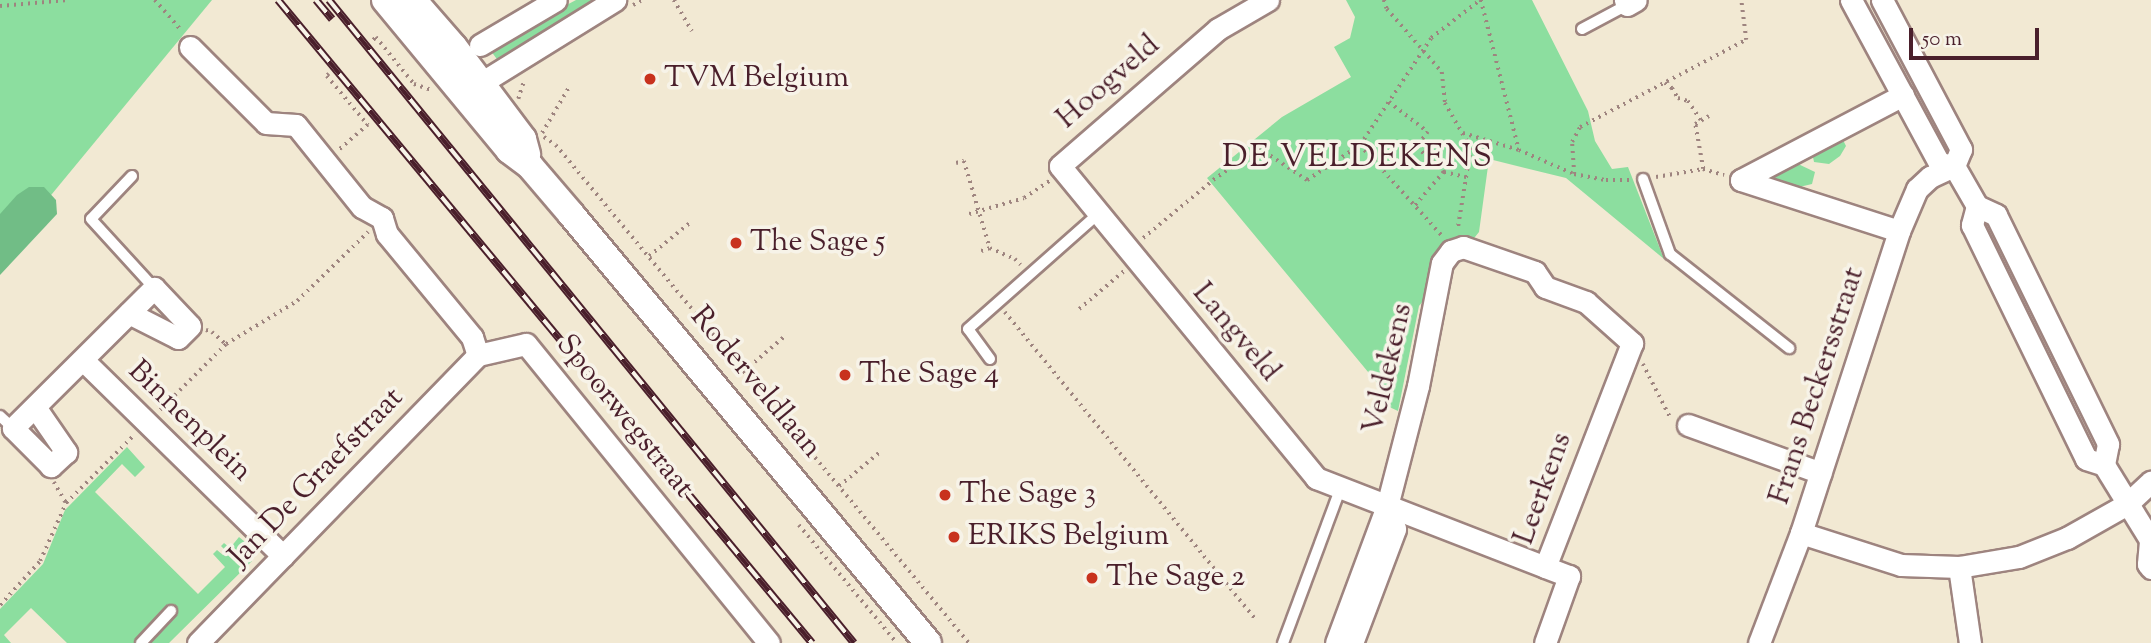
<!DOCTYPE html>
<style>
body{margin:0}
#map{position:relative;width:2151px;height:643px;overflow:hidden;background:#f2e9d3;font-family:"Sorts Mill Goudy",serif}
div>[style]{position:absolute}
.green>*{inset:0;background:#8cde9f}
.forest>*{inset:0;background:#71bd86}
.path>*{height:3.5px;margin-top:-1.75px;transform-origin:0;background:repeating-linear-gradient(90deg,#9e847f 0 2px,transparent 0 7px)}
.roads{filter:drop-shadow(2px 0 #9e847f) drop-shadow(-2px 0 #9e847f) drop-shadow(0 2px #9e847f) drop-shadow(0 -2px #9e847f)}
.service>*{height:10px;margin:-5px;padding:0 5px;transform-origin:5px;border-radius:5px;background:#fff}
.minor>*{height:21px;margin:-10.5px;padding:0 10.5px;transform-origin:10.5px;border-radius:10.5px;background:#fff}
.tertiary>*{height:26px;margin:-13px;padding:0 13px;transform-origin:13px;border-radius:13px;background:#fff}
.rail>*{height:8px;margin-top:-4px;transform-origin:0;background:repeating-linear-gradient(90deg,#f7f3e8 0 16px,#4a1f2b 0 32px);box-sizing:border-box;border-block:2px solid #4a1f2b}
.dots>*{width:19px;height:19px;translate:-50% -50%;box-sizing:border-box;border:4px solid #f7f3e8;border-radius:50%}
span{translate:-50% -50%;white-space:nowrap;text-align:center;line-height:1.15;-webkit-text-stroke:7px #f7f3e8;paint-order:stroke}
.poi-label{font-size:30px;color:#4a1f2b}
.left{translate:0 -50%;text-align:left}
.street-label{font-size:30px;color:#4a1f2b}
.neighbourhood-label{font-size:32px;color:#4a1f2b;letter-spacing:2px}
.scale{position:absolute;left:1909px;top:28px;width:130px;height:32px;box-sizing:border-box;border:4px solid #4a1f2b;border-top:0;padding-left:9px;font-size:21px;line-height:24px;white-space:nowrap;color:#4a1f2b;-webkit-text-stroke:5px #f7f3e8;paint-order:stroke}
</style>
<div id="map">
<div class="green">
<i style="clip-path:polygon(0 0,212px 0,0 257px)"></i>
<i style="clip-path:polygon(576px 0,608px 0,597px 1px,534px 37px,537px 42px,499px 62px,488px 47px)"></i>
<i style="clip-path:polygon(1346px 0,1532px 0,1588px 111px,1595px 141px,1612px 169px,1628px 167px,1664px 259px,1566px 178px,1489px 159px,1479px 232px,1419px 306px,1398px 411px,1385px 405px,1388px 396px,1207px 178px,1282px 117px,1351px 77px,1334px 47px,1350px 38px,1355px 17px)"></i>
<i style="clip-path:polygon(1842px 138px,1846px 146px,1840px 156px,1829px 164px,1814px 162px,1812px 152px)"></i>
<i style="clip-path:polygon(1796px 163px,1815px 172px,1812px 184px,1795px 188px,1778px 182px,1773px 176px,1773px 172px)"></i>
<i style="clip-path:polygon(127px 447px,145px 467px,135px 477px,122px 464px,95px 492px,198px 594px,225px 567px,213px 554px,217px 550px,223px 555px,226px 551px,221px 546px,224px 543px,230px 548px,239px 537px,250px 546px,252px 561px,169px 643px,67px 643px,31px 608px,4px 635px,11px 643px,0 643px,0 609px,43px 564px,65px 510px)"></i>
</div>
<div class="forest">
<i style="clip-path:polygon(29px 187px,44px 187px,56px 200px,57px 214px,0 275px,0 214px,17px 195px)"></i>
</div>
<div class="path">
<i style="left:155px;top:0;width:40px;rotate:49deg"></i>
<i style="left:674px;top:0;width:36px;rotate:60deg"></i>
<i style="left:1384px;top:0;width:9px;rotate:72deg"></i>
<i style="left:1387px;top:9px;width:84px;rotate:48.9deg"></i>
<i style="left:1442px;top:72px;width:31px;rotate:84deg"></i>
<i style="left:1445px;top:103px;width:52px;rotate:60deg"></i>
<i style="left:1471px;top:148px;width:82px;rotate:99.1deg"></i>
<i style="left:1481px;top:0;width:155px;rotate:75.8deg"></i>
<i style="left:633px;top:5px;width:10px;rotate:-29deg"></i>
<i style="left:0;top:6px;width:68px;rotate:-5deg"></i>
<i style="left:373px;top:40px;width:4px;rotate:-45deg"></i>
<i style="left:376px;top:37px;width:60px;rotate:51deg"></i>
<i style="left:414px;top:84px;width:18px;rotate:19deg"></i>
<i style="left:329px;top:74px;width:3px;rotate:135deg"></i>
<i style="left:327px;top:76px;width:64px;rotate:50.1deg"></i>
<i style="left:368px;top:125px;width:40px;rotate:139deg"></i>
<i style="left:1665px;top:83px;width:9px;rotate:36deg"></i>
<i style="left:1672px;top:88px;width:12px;rotate:59deg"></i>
<i style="left:1678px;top:98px;width:10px;rotate:17deg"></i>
<i style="left:1688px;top:101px;width:23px;rotate:56deg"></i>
<i style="left:518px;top:99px;width:20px;rotate:-72deg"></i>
<i style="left:1389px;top:102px;width:49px;rotate:37.6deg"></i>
<i style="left:1428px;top:132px;width:19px;rotate:126deg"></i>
<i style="left:1417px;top:147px;width:37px;rotate:43deg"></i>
<i style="left:1444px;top:172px;width:45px;rotate:130.5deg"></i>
<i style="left:542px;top:133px;width:53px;rotate:-59.6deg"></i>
<i style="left:1463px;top:133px;width:59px;rotate:16.9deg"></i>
<i style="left:1519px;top:150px;width:60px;rotate:23.6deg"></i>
<i style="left:1574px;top:174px;width:33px;rotate:11deg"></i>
<i style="left:1606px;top:180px;width:25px"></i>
<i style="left:544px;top:137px;width:14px;rotate:34deg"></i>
<i style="left:556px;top:145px;width:647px;rotate:50.33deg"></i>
<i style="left:1360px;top:145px;width:124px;rotate:47.9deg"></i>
<i style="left:956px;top:163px;width:8px;rotate:-14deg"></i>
<i style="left:964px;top:161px;width:91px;rotate:73.4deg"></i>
<i style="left:990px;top:248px;width:27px;rotate:24deg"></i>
<i style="left:1015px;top:259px;width:8px;rotate:45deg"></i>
<i style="left:1703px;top:169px;width:46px;rotate:-100.1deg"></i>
<i style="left:1695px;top:124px;width:16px;rotate:-30deg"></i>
<i style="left:1444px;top:172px;width:23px;rotate:13deg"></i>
<i style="left:1574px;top:174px;width:32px;rotate:-94deg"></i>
<i style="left:1572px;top:142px;width:17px;rotate:-62deg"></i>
<i style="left:1580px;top:127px;width:187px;rotate:-27.7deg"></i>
<i style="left:1746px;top:40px;width:40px;rotate:-97.1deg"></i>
<i style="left:1656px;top:177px;width:48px;rotate:-9.7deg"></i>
<i style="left:1703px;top:169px;width:22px;rotate:16deg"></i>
<i style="left:969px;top:214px;width:57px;rotate:-16.2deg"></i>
<i style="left:1024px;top:198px;width:32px;rotate:-34deg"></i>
<i style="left:1143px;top:238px;width:91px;rotate:-39.6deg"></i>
<i style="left:1213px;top:180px;width:56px;rotate:-34.8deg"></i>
<i style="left:1259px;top:148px;width:58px;rotate:33.7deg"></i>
<i style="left:1307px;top:180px;width:64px;rotate:-33.4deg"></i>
<i style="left:1360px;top:145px;width:128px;rotate:-56.4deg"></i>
<i style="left:1431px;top:38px;width:62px;rotate:-37.8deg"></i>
<i style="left:981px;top:251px;width:9px;rotate:-18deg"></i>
<i style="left:649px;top:256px;width:55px;rotate:-39.1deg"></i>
<i style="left:1079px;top:309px;width:59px;rotate:-40.2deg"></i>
<i style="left:1005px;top:312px;width:396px;rotate:50.8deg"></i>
<i style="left:206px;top:330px;width:6px;rotate:18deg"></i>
<i style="left:212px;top:332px;width:18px;rotate:41deg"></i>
<i style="left:1643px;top:364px;width:59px;rotate:63deg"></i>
<i style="left:744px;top:371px;width:54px;rotate:-40.5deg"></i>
<i style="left:160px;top:410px;width:93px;rotate:-45deg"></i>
<i style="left:226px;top:344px;width:83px;rotate:-31.2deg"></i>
<i style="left:297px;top:301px;width:99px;rotate:-44.2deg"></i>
<i style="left:54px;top:482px;width:24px;rotate:60deg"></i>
<i style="left:839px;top:486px;width:53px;rotate:-39.7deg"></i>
<i style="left:799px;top:525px;width:153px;rotate:50.3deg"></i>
<i style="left:0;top:605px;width:59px;rotate:-47.7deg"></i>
<i style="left:40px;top:561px;width:64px;rotate:-65.9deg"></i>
<i style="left:66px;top:503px;width:96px;rotate:-45deg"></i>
</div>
<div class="roads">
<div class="service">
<i style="left:1582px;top:29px;width:51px;rotate:-28.1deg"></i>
<i style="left:132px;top:176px;width:59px;rotate:133.6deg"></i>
<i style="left:91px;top:219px;width:93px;rotate:47.6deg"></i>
<i style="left:1643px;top:179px;width:80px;rotate:70.2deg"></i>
<i style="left:1670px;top:254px;width:152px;rotate:38.3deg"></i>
<i style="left:990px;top:359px;width:37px;rotate:-126deg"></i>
<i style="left:968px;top:329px;width:174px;rotate:-41.5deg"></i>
<i style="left:0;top:416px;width:18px;rotate:43deg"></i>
<i style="left:141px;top:643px;width:44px;rotate:-46.8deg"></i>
<i style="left:1283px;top:643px;width:163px;rotate:-69.6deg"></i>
</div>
<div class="minor">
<i style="left:1268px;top:0;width:58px;rotate:149.9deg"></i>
<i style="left:1218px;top:29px;width:209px;rotate:139.1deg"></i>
<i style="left:1060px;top:166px;width:404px;rotate:50.6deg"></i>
<i style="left:1316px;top:478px;width:246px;rotate:21.2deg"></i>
<i style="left:1625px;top:0;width:5px;rotate:68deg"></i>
<i style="left:1627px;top:5px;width:10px;rotate:-29deg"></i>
<i style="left:1851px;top:0;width:185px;rotate:61.6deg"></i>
<i style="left:1939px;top:163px;width:15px;rotate:11deg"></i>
<i style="left:1954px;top:166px;width:46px;rotate:60.1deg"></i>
<i style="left:1977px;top:206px;width:21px;rotate:25deg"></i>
<i style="left:1996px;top:215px;width:255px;rotate:63.9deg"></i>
<i style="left:2108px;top:444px;width:21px;rotate:101deg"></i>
<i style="left:1882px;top:0;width:169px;rotate:62.1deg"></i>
<i style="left:1961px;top:149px;width:18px;rotate:112deg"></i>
<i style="left:480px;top:45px;width:88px;rotate:-30.6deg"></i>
<i style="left:190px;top:47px;width:107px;rotate:45deg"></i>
<i style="left:266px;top:123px;width:30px;rotate:4deg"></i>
<i style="left:296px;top:125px;width:105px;rotate:51.2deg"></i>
<i style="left:362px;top:207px;width:23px;rotate:29deg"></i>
<i style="left:382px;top:218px;width:17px;rotate:73deg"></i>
<i style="left:387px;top:234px;width:134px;rotate:50.5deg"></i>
<i style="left:472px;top:337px;width:19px;rotate:72deg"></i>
<i style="left:481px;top:83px;width:158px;rotate:-31.8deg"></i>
<i style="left:1741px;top:180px;width:183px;rotate:-27.7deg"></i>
<i style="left:1741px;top:180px;width:166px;rotate:17.9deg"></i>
<i style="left:1977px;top:206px;width:20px;rotate:105deg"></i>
<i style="left:1972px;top:225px;width:260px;rotate:64deg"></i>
<i style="left:2086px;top:459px;width:19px;rotate:18deg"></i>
<i style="left:2104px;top:465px;width:89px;rotate:58.3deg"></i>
<i style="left:478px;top:355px;width:49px;rotate:-12.9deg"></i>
<i style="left:526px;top:344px;width:385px;rotate:50.9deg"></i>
<i style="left:83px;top:360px;width:280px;rotate:44.4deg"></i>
<i style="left:35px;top:407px;width:55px;rotate:55.4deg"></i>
<i style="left:66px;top:452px;width:21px;rotate:137deg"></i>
<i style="left:51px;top:466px;width:54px;rotate:-135deg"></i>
<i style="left:13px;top:428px;width:199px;rotate:-44.8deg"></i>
<i style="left:154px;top:288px;width:52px;rotate:46.5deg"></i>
<i style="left:190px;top:326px;width:17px;rotate:135deg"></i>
<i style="left:178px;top:338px;width:55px;rotate:-153deg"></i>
<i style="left:1688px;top:425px;width:141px;rotate:19.8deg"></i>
<i style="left:1801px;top:533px;width:105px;rotate:17.7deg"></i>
<i style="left:1901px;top:565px;width:58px;rotate:2deg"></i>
<i style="left:1959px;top:567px;width:61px;rotate:-9.5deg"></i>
<i style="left:2019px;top:557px;width:52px;rotate:-21.6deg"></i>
<i style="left:2067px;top:538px;width:69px;rotate:-29.5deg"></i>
<i style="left:2127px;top:504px;width:33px;rotate:-43deg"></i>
<i style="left:2150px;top:541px;width:23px;rotate:95deg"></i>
<i style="left:2148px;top:564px;width:5px;rotate:53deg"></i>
<i style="left:1959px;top:567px;width:77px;rotate:81.8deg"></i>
<i style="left:198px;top:643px;width:402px;rotate:-45.8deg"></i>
<i style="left:1336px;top:643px;width:146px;rotate:-69.6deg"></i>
<i style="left:1387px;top:506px;width:124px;rotate:-75.5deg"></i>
<i style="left:1418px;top:386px;width:125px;rotate:-79deg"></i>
<i style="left:1442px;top:263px;width:15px;rotate:-53deg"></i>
<i style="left:1451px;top:251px;width:13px;rotate:-18deg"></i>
<i style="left:1463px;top:247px;width:76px;rotate:19.1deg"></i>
<i style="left:1535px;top:272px;width:18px;rotate:56deg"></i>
<i style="left:1545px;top:287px;width:44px;rotate:20.1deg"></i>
<i style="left:1586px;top:302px;width:62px;rotate:41.7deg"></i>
<i style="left:1632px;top:343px;width:240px;rotate:111.2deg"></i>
<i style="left:1545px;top:567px;width:26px;rotate:21deg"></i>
<i style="left:1569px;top:576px;width:71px;rotate:109.7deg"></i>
<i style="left:1352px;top:643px;width:122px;rotate:-69.3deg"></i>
<i style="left:1395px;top:529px;width:24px;rotate:-109deg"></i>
<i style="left:1759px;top:643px;width:118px;rotate:-69.1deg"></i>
<i style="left:1801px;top:533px;width:318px;rotate:-72deg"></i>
<i style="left:1899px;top:231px;width:46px;rotate:-66.8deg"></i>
<i style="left:1917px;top:189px;width:18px;rotate:-43deg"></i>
<i style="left:1930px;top:177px;width:26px;rotate:-25deg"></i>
</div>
<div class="tertiary">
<i style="left:385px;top:0;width:195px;rotate:50.4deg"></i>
<i style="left:509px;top:150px;width:26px;rotate:37deg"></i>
<i style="left:530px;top:166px;width:63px;rotate:49.5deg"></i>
<i style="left:571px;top:214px;width:558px;rotate:50.23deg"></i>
<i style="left:413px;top:0;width:62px;rotate:48.9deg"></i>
<i style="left:454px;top:47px;width:115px;rotate:53.1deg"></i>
<i style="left:523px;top:139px;width:16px;rotate:75deg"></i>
</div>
</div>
<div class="rail">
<i style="left:278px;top:0;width:836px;rotate:50.29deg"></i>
<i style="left:316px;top:0;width:25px;rotate:50deg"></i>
<i style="left:329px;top:0;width:830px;rotate:50.77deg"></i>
</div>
<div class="dots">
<i style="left:650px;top:79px;background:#c8321e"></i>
<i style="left:736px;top:243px;background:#c8321e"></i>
<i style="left:845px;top:375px;background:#c8321e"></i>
<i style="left:945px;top:495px;background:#c8321e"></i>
<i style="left:954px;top:537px;background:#c8321e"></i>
<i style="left:1092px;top:578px;background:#c8321e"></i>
</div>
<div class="poi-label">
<span class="left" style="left:664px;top:79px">TVM Belgium</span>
<span class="left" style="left:750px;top:243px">The Sage 5</span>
<span class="left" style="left:859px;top:375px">The Sage 4</span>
<span class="left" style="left:959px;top:495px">The Sage 3</span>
<span class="left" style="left:968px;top:537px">ERIKS Belgium</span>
<span class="left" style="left:1106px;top:578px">The Sage 2</span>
</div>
<div class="street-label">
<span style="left:1109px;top:83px;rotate:-41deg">Hoogveld</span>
<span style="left:1235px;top:333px;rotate:50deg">Langveld</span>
<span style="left:1389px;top:369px;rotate:-77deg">Veldekens</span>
<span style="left:755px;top:383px;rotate:50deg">Roderveldlaan</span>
<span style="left:1818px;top:386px;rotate:-72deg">Frans Beckersstraat</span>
<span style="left:624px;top:417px;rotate:51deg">Spoorwegstraat</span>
<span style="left:189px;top:422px;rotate:44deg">Binnenplein</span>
<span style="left:317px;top:478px;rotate:-46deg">Jan De Graefstraat</span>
<span style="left:1544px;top:489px;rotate:-70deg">Leerkens</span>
</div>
<div class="neighbourhood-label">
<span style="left:1358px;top:158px">DE VELDEKENS</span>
</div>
<div class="scale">50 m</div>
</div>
